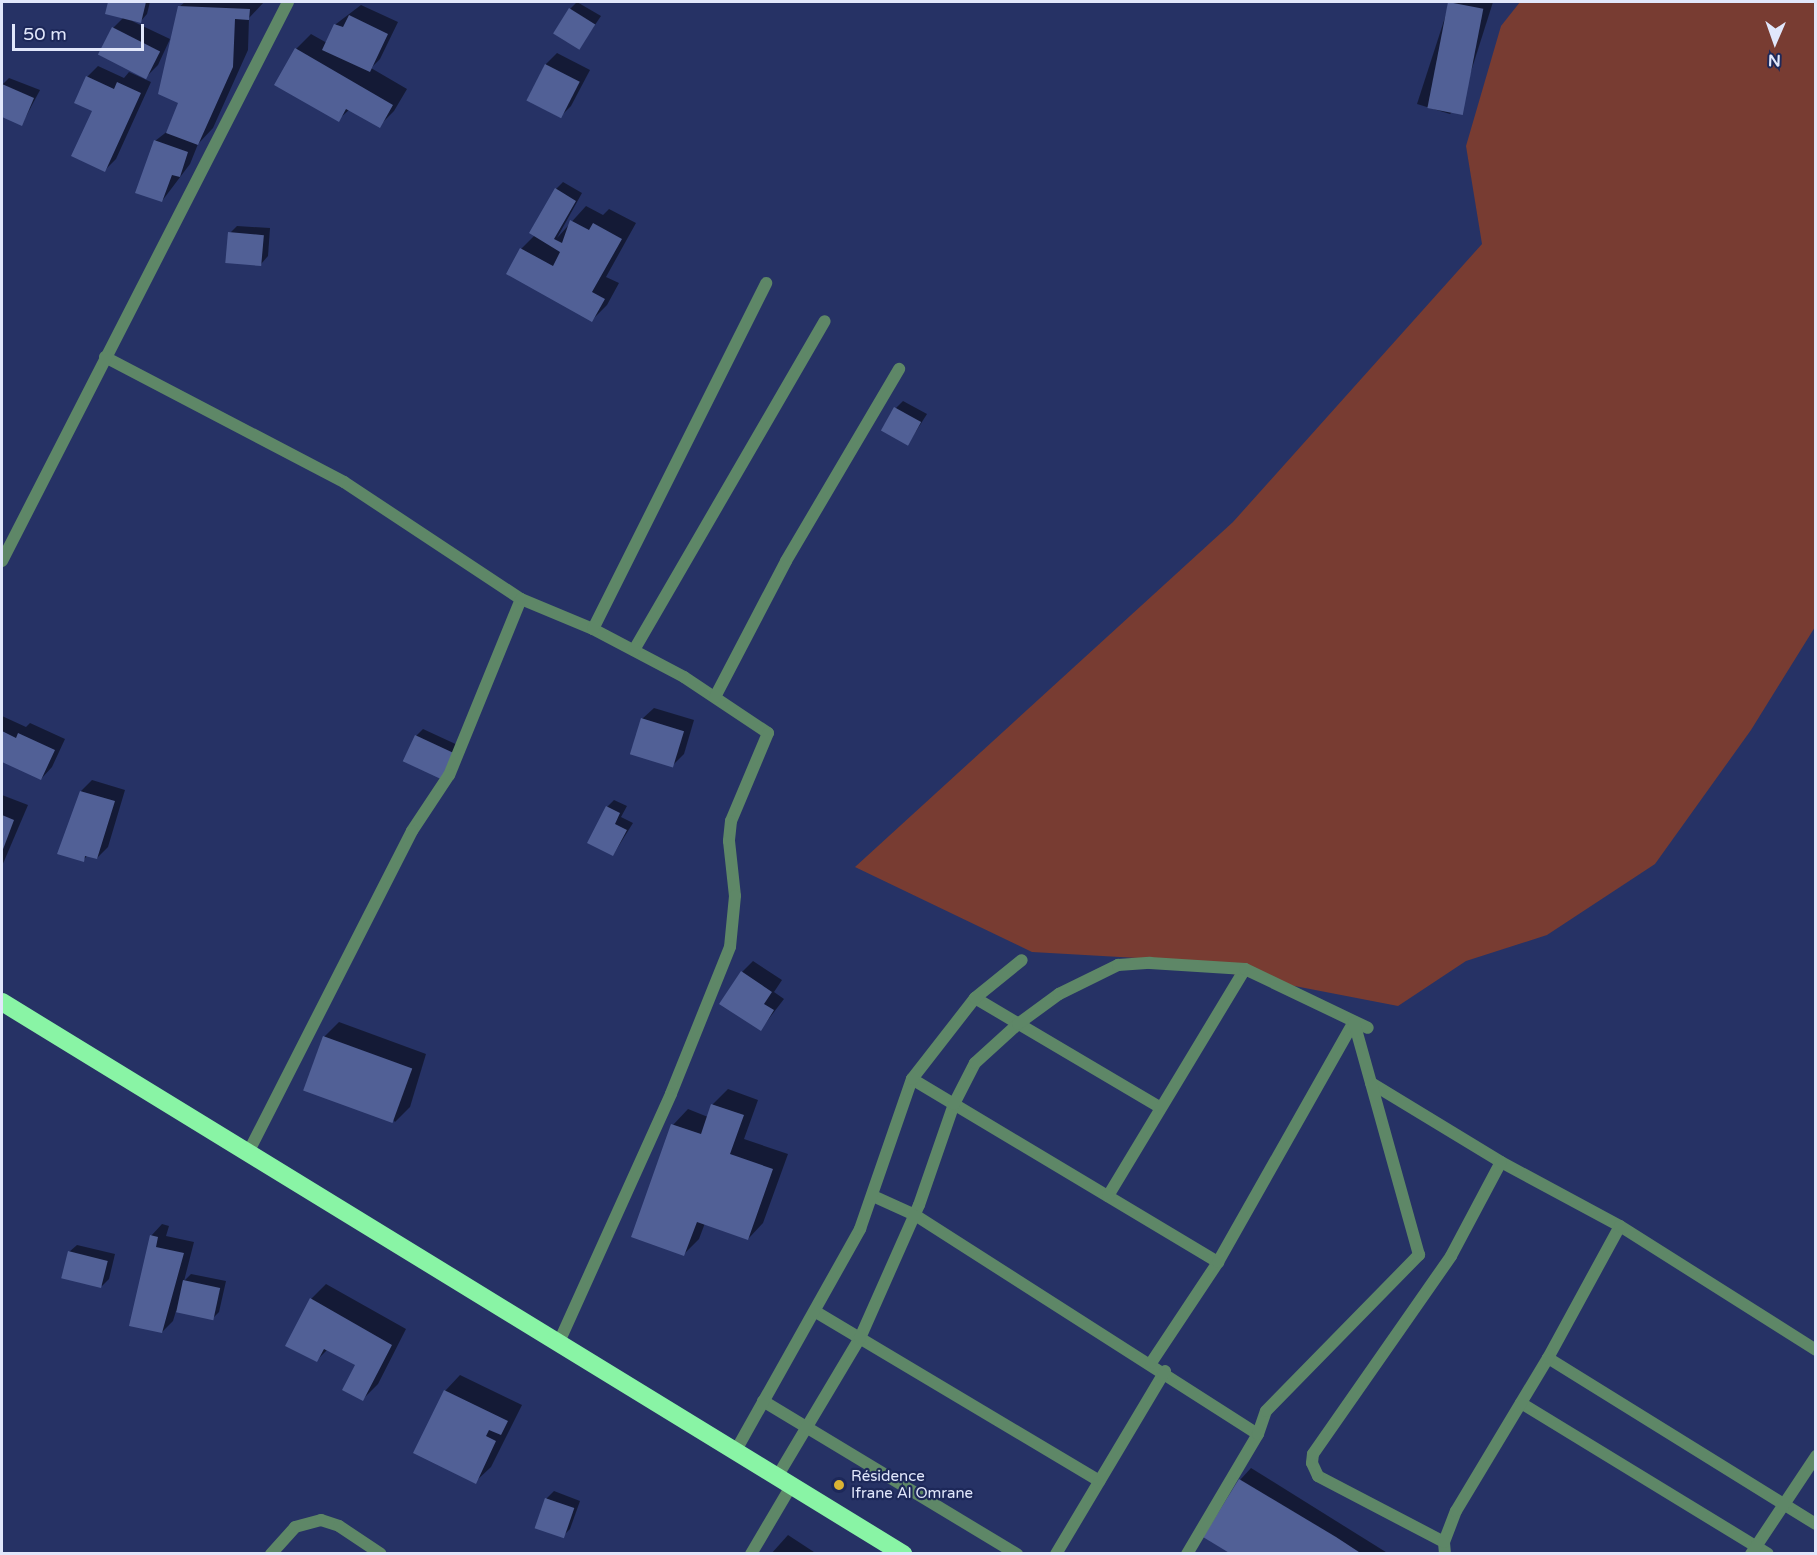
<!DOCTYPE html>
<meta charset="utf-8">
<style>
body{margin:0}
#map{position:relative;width:1817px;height:1555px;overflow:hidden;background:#263265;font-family:"Varela Round",sans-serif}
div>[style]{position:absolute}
.green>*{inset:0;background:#783c32}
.shadow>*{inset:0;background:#0007}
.building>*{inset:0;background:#516096;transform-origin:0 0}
.street>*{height:12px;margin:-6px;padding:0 6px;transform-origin:6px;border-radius:6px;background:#5e8767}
.highway>*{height:18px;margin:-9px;padding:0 9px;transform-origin:9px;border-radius:9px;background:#89f4a5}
.dots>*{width:16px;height:16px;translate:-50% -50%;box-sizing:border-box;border:3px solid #1d2859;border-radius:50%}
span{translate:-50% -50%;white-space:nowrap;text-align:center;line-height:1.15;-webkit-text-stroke:4.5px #1d2859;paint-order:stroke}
.poi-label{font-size:15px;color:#e1e7fb}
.left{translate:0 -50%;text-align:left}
.frame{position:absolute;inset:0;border:3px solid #e1e7fb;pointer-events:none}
.north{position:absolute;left:1745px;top:12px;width:60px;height:60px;-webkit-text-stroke:4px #1d2859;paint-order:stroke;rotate:182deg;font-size:16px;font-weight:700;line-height:24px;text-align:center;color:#e1e7fb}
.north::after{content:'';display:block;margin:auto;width:21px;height:27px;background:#e1e7fb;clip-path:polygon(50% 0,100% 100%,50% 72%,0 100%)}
.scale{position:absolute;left:12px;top:24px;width:132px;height:27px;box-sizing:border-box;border:3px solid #e1e7fb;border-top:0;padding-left:8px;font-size:18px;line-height:21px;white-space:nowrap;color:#e1e7fb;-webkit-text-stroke:4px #1d2859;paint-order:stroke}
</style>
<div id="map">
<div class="green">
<i style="clip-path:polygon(1520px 2px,1815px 2px,1815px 627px,1751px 730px,1655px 864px,1547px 935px,1466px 961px,1398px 1006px,1155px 959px,1032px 952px,855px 867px,1233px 522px,1482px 244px,1466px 146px,1501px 26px)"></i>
</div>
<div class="shadow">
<i style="clip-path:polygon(109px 2px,150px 2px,147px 14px,140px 22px,132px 21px,170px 39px,158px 65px,147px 76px,113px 28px,124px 17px,106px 13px)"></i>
<i style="clip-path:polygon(185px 2px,264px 2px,249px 18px,248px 50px,213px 128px,198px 144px,190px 164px,162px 201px,155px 141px,169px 130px,180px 102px,179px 7px)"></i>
<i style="clip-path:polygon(577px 2px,601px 16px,580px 47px,570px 9px)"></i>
<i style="clip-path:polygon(1450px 2px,1493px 2px,1461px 103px,1450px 114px,1417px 104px)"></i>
<i style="clip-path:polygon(361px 5px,398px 22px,380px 59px,371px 68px,407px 89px,394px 111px,379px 126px,350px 109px,338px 120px,296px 49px,311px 34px,327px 43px,336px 24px)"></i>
<i style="clip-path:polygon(557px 53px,590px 70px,571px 106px,560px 117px,527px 100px,546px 64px)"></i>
<i style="clip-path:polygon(98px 66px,124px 78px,129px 72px,151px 82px,116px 159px,105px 170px,87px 77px)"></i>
<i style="clip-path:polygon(9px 78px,40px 90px,22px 124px,2px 115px,2px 85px)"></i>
<i style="clip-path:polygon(563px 182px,582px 193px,557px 238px,586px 206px,603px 215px,609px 209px,636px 223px,606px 277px,619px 283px,607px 305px,592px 320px,521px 249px,535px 235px,556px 189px)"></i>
<i style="clip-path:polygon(237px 226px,270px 228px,268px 256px,261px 264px,230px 233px)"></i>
<i style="clip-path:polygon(903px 401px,927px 414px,908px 444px,896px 408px)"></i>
<i style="clip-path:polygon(654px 708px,694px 720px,684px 754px,673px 765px,642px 719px)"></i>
<i style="clip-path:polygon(2px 716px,26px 727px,30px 723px,65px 739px,52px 767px,41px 779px,2px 760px)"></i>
<i style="clip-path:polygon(423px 729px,462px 747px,450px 772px,416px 736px)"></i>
<i style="clip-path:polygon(92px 780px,125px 790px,108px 847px,97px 858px,88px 855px,83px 860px,81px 791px)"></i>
<i style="clip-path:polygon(2px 795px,28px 805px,2px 866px)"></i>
<i style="clip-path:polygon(614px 800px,627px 806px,621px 817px,633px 823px,613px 855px,607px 807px)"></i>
<i style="clip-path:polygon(753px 961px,782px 980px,774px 992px,784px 999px,761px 1029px,742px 972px)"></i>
<i style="clip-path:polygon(339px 1022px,426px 1054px,410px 1107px,395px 1122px,324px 1037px)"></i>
<i style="clip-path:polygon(728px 1089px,758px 1100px,744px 1139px,788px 1154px,763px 1223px,748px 1239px,705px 1223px,699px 1239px,684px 1254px,673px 1125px,688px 1109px,708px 1117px,713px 1104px)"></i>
<i style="clip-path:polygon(162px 1224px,169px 1226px,166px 1236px,194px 1242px,184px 1281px,191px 1274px,226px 1281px,219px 1312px,212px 1319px,176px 1311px,173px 1321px,162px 1332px,151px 1236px)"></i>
<i style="clip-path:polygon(77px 1245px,115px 1254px,109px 1279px,102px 1286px,69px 1252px)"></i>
<i style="clip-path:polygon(326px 1284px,406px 1329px,378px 1384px,363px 1399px,357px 1364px,327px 1350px,317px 1360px,311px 1299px)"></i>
<i style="clip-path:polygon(460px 1375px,522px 1405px,491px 1467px,475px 1482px,445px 1391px)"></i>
<i style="clip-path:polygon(1251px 1468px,1389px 1554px,1234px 1554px,1206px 1537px,1240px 1480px)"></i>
<i style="clip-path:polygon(554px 1491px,580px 1501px,570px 1529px,563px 1536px,536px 1527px,547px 1498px)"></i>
<i style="clip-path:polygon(788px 1535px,817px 1554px,771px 1554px)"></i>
</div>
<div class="building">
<i style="clip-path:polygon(108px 2px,146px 2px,141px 23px,105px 14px)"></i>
<i style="left:1448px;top:2px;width:36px;height:108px;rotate:11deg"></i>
<i style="clip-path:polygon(178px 6px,250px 9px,249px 20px,235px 19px,233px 67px,198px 145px,166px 133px,178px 103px,158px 94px)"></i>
<i style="left:569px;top:8px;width:31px;height:30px;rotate:32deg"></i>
<i style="clip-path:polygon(349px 15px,388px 34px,370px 72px,322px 50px,334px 24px,343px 27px)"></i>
<i style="left:112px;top:27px;width:54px;height:31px;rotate:27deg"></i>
<i style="clip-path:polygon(295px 48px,393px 105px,380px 128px,346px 109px,339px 122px,274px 85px)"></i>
<i style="left:545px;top:64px;width:39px;height:41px;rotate:27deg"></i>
<i style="clip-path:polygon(86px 76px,114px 89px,117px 82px,141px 93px,105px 172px,71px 156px,92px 111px,74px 103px)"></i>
<i style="clip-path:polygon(2px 84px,34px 98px,22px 126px,2px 117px)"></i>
<i style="clip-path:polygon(154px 140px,188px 152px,180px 177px,172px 175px,162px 202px,135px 193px)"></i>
<i style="clip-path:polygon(555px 188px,576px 201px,554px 239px,562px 243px,570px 220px,589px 230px,593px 223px,622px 239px,592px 292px,605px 299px,592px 322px,506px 274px,520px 248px,553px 266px,560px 252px,529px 233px)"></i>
<i style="left:228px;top:232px;width:36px;height:31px;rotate:5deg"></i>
<i style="left:894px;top:407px;width:31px;height:27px;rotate:29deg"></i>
<i style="left:641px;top:718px;width:45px;height:38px;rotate:17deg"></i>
<i style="clip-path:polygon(2px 731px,16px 738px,18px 733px,55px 750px,41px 780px,2px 762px)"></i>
<i style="left:415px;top:735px;width:45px;height:29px;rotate:25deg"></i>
<i style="clip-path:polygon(80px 791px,115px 801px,97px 859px,85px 856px,84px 862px,57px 854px)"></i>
<i style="clip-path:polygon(606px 806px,620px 813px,615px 824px,627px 830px,613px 856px,587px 843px)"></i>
<i style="clip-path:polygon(2px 815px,14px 820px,2px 852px)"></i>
<i style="clip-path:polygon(741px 971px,772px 992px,764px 1004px,774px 1010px,761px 1031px,719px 1004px)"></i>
<i style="left:323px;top:1036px;width:95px;height:58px;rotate:20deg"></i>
<i style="clip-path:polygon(711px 1104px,744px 1115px,730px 1154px,773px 1169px,748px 1240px,697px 1222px,684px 1256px,631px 1237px,671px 1124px,701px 1134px)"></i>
<i style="clip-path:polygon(150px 1235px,158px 1237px,156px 1247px,184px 1253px,162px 1333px,129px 1326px)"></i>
<i style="left:68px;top:1251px;width:41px;height:28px;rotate:14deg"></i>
<i style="left:183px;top:1280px;width:38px;height:33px;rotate:12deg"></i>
<i style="clip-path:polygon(310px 1298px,392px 1345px,363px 1401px,342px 1390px,355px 1365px,324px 1349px,317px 1362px,285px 1346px)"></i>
<i style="clip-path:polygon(444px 1390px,508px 1421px,501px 1435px,489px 1430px,486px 1436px,496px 1441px,476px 1484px,413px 1453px)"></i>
<i style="clip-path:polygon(1239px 1479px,1336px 1537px,1362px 1554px,1231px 1554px,1203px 1537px)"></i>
<i style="left:545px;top:1498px;width:31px;height:32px;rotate:19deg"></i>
</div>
<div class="street">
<i style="left:105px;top:357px;width:270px;rotate:27.6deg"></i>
<i style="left:344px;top:482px;width:212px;rotate:33.5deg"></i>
<i style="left:521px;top:599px;width:190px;rotate:112.2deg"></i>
<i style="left:449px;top:775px;width:67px;rotate:123.5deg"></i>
<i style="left:412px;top:831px;width:361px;rotate:117deg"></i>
<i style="left:2px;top:561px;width:628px;rotate:-62.9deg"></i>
<i style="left:521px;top:599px;width:78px;rotate:22.6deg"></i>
<i style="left:593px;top:629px;width:103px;rotate:27.8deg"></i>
<i style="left:684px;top:677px;width:101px;rotate:33.7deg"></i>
<i style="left:768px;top:733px;width:95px;rotate:112.8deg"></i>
<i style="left:731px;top:821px;width:20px;rotate:96deg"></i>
<i style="left:729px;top:841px;width:55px;rotate:83.8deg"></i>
<i style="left:735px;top:896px;width:51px;rotate:95.6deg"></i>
<i style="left:730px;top:947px;width:158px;rotate:111.9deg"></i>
<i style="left:671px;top:1094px;width:274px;rotate:114.3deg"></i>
<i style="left:593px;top:629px;width:387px;rotate:-63.4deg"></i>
<i style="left:634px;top:650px;width:380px;rotate:-59.9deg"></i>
<i style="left:715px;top:697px;width:153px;rotate:-62.4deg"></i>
<i style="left:786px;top:561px;width:223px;rotate:-59.5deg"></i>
<i style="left:975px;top:998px;width:214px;rotate:30.6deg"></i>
<i style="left:912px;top:1079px;width:357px;rotate:30.9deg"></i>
<i style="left:1371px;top:1083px;width:152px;rotate:31.3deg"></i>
<i style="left:1501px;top:1162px;width:135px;rotate:28.3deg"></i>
<i style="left:873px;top:1196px;width:46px;rotate:24.3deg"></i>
<i style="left:915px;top:1215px;width:407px;rotate:32.6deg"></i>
<i style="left:1108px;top:1196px;width:265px;rotate:-58.9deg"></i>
<i style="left:816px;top:1312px;width:330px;rotate:30.8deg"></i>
<i style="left:1548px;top:1358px;width:315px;rotate:31.8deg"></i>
<i style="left:1151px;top:1363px;width:121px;rotate:-56.4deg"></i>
<i style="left:1218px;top:1262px;width:276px;rotate:-60.5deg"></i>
<i style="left:763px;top:1401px;width:297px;rotate:31.1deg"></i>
<i style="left:1521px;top:1403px;width:289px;rotate:31.4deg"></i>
<i style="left:735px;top:1452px;width:256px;rotate:-60.7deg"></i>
<i style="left:860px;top:1229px;width:159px;rotate:-70.9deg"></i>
<i style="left:912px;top:1079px;width:103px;rotate:-52.1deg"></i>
<i style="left:975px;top:998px;width:60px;rotate:-39deg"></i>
<i style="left:777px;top:1477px;width:162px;rotate:-59.2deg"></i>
<i style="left:860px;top:1338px;width:145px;rotate:-66.1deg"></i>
<i style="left:919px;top:1205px;width:107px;rotate:-70.9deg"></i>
<i style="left:954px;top:1104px;width:46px;rotate:-62.9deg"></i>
<i style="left:975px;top:1063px;width:58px;rotate:-42.2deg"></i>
<i style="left:1018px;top:1024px;width:51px;rotate:-36.2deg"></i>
<i style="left:1059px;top:994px;width:66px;rotate:-26.2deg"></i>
<i style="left:1118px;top:965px;width:32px;rotate:-4deg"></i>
<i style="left:1150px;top:963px;width:95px;rotate:3.6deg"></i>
<i style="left:1245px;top:969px;width:136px;rotate:25.6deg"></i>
<i style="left:1444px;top:1542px;width:142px;rotate:-152.4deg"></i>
<i style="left:1318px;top:1476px;width:14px;rotate:-115deg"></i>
<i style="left:1312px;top:1463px;width:9px;rotate:-84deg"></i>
<i style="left:1313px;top:1454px;width:241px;rotate:-55.1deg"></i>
<i style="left:1451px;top:1256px;width:106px;rotate:-62deg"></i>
<i style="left:271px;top:1554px;width:36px;rotate:-48deg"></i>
<i style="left:295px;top:1527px;width:27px;rotate:-15deg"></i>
<i style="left:321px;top:1520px;width:19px;rotate:18deg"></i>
<i style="left:339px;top:1526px;width:50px;rotate:33.7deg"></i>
<i style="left:751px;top:1554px;width:79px;rotate:-59.5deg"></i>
<i style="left:1056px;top:1554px;width:213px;rotate:-59.2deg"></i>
<i style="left:1187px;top:1554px;width:139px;rotate:-59.4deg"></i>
<i style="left:1258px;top:1434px;width:24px;rotate:-71deg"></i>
<i style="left:1266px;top:1411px;width:219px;rotate:-45.6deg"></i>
<i style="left:1419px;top:1255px;width:242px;rotate:-105.6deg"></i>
<i style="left:1445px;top:1554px;width:12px;rotate:-95deg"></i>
<i style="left:1444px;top:1542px;width:33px;rotate:-69deg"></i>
<i style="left:1456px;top:1511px;width:179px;rotate:-59deg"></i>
<i style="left:1548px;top:1358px;width:150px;rotate:-61.4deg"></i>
<i style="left:1620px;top:1226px;width:232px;rotate:32.3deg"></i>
<i style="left:1751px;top:1554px;width:118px;rotate:-56.4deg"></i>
</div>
<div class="highway">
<i style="left:2px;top:1002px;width:1057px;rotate:31.49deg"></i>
</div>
<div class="dots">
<i style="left:839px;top:1485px;background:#dab333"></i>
</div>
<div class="poi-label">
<span class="left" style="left:851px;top:1485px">Résidence<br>Ifrane Al Omrane</span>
</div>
<div class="frame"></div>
<div class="north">N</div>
<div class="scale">50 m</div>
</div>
